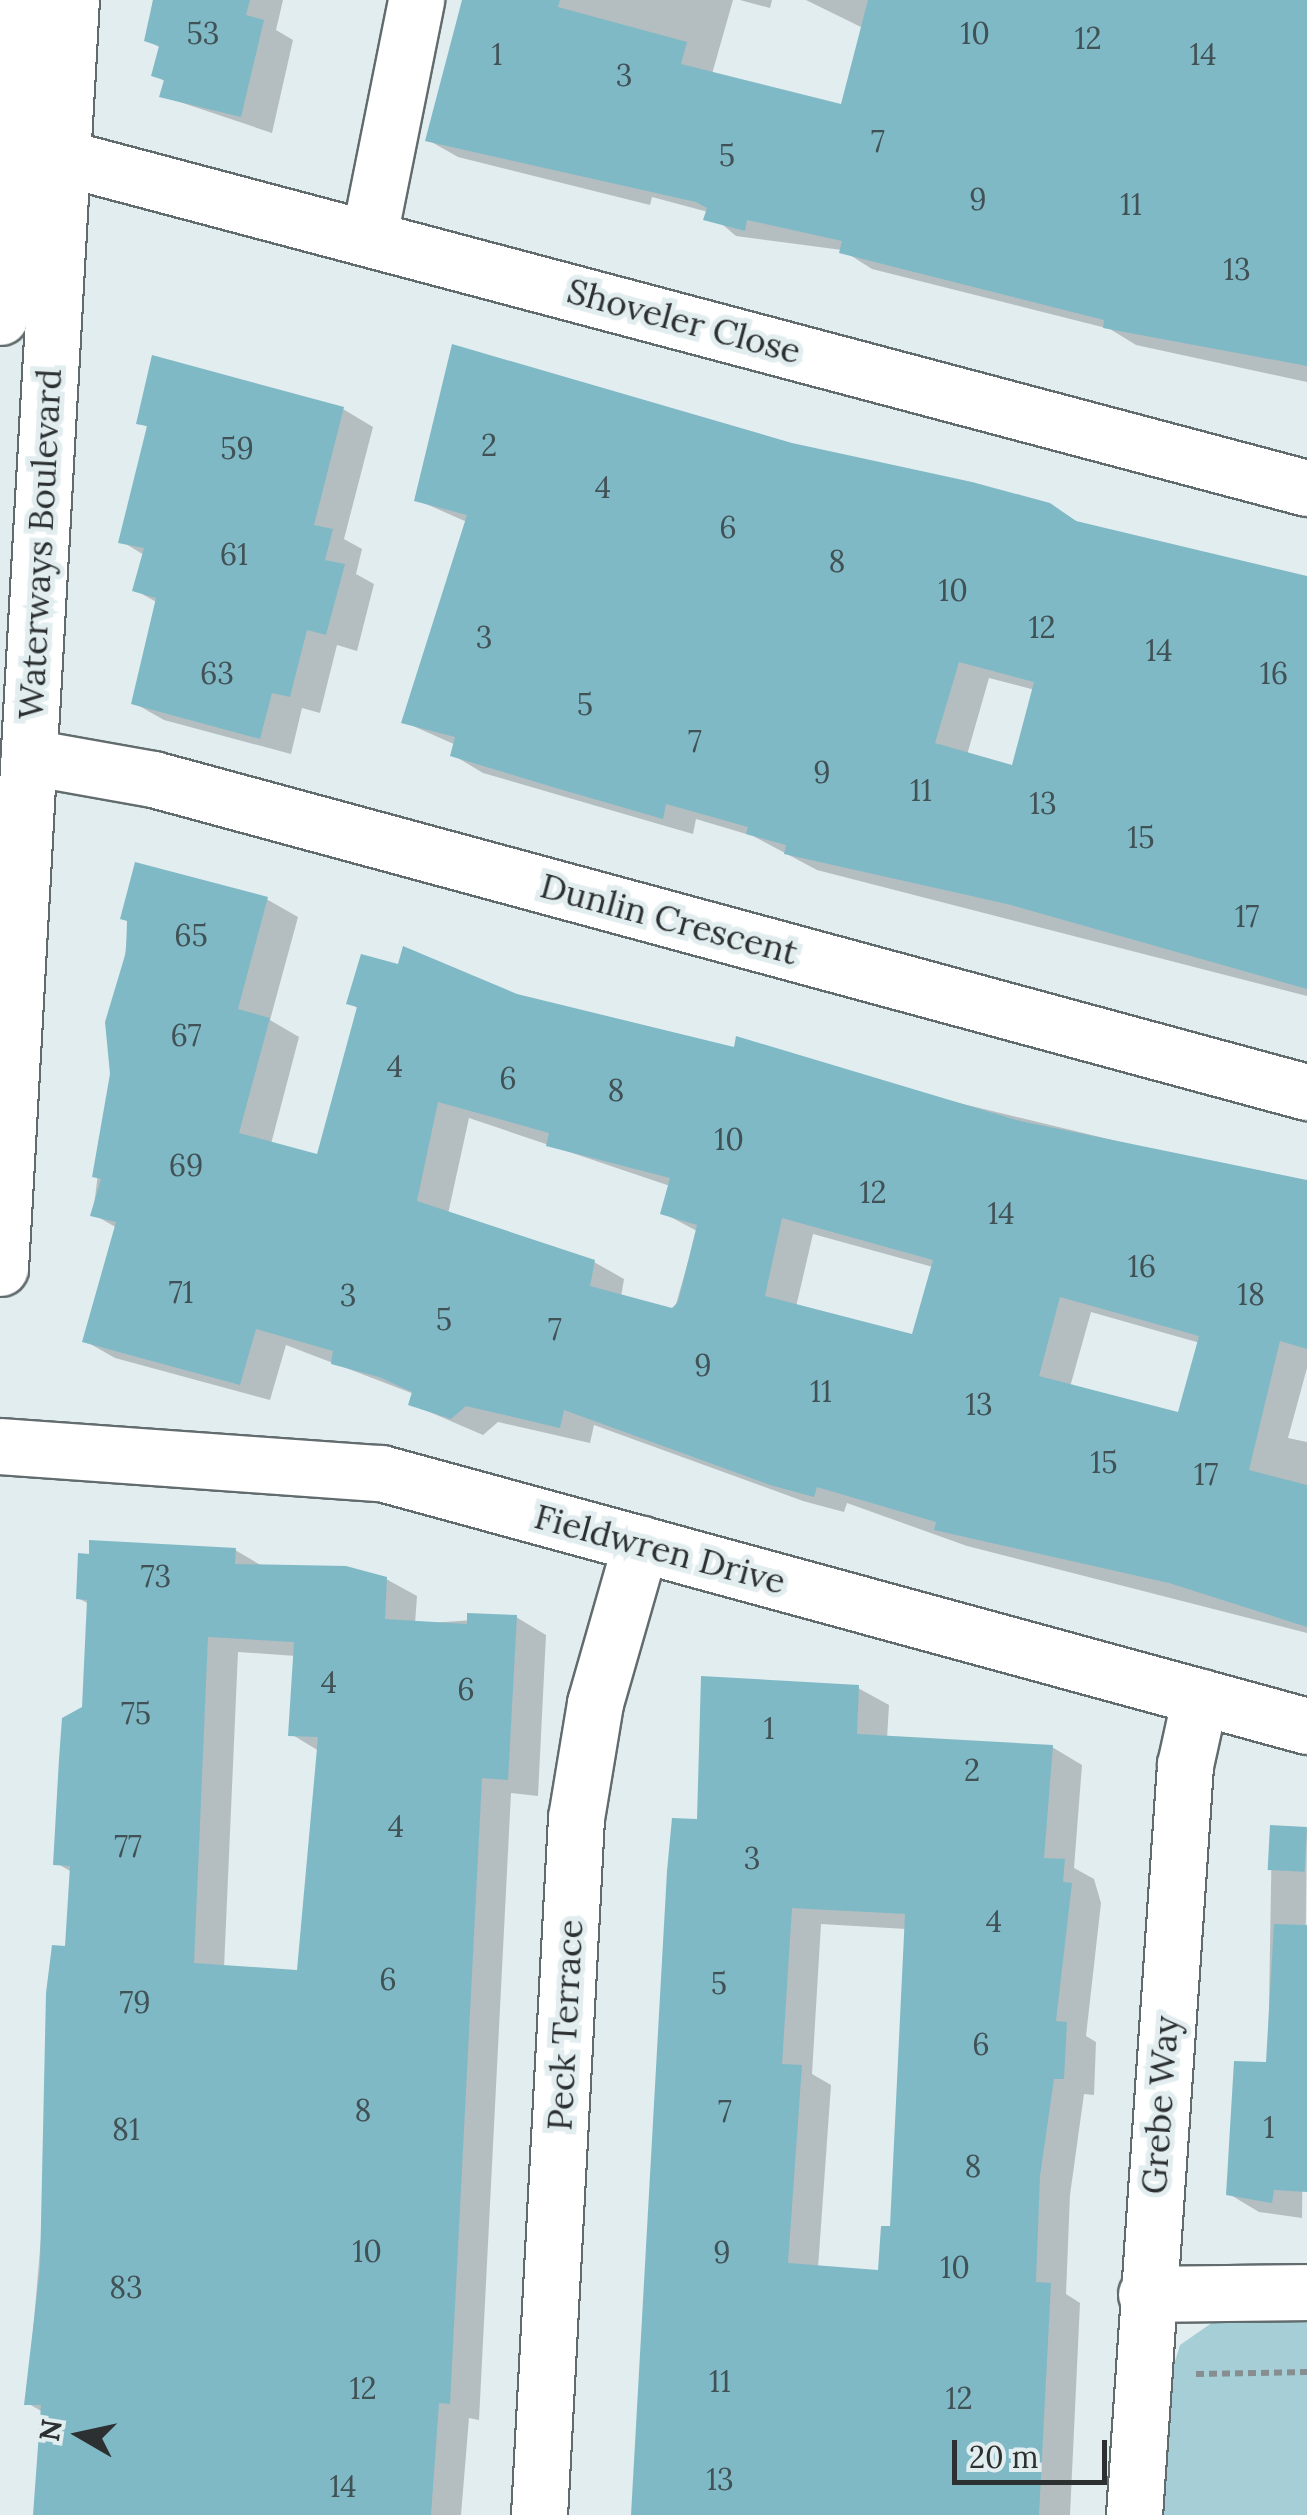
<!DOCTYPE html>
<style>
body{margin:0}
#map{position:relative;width:1307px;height:2515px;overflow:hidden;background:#e2edf0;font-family:Lora,serif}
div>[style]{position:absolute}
.green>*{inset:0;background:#a5ced7}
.shadow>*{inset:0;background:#0003}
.building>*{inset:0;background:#80b9c6;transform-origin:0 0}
.path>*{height:6px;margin-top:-3px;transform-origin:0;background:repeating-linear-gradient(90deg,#878e90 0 8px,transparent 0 13px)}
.roads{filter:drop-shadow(2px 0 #626c6e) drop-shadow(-2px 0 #626c6e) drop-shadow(0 2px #626c6e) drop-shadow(0 -2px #626c6e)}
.minor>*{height:55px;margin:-27.5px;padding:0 27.5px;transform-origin:27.5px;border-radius:27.5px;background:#fff}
span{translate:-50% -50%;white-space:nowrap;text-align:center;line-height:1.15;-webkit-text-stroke:10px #e2edf0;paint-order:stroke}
.number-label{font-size:30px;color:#415256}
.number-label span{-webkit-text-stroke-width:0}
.street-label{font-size:35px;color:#2c3031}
.north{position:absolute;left:30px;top:2385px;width:100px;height:100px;-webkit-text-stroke:8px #e2edf0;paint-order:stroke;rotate:279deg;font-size:28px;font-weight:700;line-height:40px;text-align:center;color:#2c3031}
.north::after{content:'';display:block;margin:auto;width:35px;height:45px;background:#2c3031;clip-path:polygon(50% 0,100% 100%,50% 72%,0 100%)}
.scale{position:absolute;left:952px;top:2440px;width:155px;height:45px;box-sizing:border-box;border:5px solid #2c3031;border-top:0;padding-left:12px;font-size:30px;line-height:35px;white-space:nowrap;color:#2c3031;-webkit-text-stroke:8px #e2edf0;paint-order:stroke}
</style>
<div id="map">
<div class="green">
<i style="clip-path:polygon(1307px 2316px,1307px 2515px,1163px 2515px,1170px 2378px,1180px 2345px,1216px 2320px)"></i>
</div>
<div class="shadow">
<i style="clip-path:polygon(153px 0,283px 0,276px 30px,293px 40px,272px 133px,162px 96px,166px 82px,154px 75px,161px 48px,146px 40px)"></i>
<i style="clip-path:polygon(464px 0,733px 0,712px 74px,842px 107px,863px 28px,806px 0,1307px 0,1307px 382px,1136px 345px,1110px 329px,872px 269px,842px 250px,736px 236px,708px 212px,652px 197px,650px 205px,458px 157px,428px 140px)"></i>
<i style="clip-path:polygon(740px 0,772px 0,770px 8px)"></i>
<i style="clip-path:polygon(343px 409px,373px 427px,344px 539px,362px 549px,356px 574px,374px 584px,357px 651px,337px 645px,320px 713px,302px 708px,291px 754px,164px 720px,134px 703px,158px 603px,135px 590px,144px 555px,121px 541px,149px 428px,139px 422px)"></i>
<i style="clip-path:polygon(evenodd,791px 446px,1049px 505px,1083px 525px,1307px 579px,1307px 996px,817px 870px,753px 836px,696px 819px,693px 834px,483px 773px,453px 755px,456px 745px,404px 722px,467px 522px,417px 500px,791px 446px,989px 678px,1035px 690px,1014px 768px,967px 755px,989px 678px)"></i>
<i style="clip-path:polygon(evenodd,136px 865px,268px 900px,298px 917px,270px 1020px,299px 1037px,271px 1144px,318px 1157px,359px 1009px,349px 1003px,516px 996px,1307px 1187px,1307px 1368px,1288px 1438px,1307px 1442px,1307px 1633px,967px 1546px,847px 1503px,844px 1512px,803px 1501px,594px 1425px,590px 1443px,498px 1422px,483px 1435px,411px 1404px,414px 1394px,286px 1345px,270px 1400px,115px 1358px,85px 1341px,117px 1228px,93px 1214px,136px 865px,469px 1118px,670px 1186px,663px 1213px,697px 1231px,674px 1311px,621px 1297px,624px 1279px,594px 1262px,448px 1214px,469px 1118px,136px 865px,813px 1234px,933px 1267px,914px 1337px,796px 1307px,813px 1234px,136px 865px,1091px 1312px,1200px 1343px,1180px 1415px,1070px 1387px,1091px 1312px)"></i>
<i style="clip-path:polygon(evenodd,235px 1550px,264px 1567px,386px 1579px,417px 1596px,415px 1624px,516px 1617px,546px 1635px,538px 1796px,511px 1793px,479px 2420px,469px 2418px,461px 2515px,35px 2515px,43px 2412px,27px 2403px,72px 1872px,56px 1863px,84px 1708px,89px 1604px,78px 1598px,235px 1550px,238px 1652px,296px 1656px,291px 1734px,319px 1751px,300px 1972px,224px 1968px,238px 1652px)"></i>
<i style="clip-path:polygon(evenodd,858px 1688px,889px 1705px,887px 1739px,1052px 1747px,1082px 1765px,1074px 1868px,1094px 1879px,1101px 1903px,1086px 2036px,1096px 2042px,1094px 2095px,1084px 2094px,1070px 2195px,1066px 2294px,1080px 2303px,1070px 2515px,633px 2515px,699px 1822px,858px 1688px,821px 1924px,906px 1929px,892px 2229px,880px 2273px,818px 2268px,831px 2085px,812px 2074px,821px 1924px)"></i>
<i style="clip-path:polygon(1272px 1827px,1307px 1830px,1302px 2218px,1259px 2212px,1229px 2194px,1268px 2065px)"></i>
</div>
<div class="building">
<i style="clip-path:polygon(153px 0,250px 0,246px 15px,264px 20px,241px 117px,159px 97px,164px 80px,151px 76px,159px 46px,144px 41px)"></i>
<i style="clip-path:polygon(462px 0,560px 0,558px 7px,687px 42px,681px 64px,841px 104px,868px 0,1307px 0,1307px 366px,1103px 328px,1104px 320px,839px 253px,842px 241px,747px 220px,745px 231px,703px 220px,707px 208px,696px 202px,425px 141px)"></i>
<i style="clip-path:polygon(evenodd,452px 344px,792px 443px,972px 482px,1050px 503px,1076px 521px,1307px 576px,1307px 989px,1007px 904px,784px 854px,786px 845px,746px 834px,748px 827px,666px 804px,663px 819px,556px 788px,450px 756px,455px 737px,401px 723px,467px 515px,414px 501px,452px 344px,959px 662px,1034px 682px,1012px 765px,935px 743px,959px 662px)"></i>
<i style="clip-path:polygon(152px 355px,344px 407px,314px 525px,333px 529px,325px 560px,345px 564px,326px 635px,307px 630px,290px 697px,272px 693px,260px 739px,131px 704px,156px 598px,132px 591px,144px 548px,118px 543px,147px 426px,136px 424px)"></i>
<i style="clip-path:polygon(evenodd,135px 862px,268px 897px,238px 1009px,270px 1018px,239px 1133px,317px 1154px,357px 1007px,346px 1004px,361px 954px,398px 964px,403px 946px,517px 994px,734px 1047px,736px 1036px,1020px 1121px,1307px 1180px,1307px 1349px,1280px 1341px,1249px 1470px,1307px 1485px,1307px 1627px,1169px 1583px,934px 1530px,936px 1522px,817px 1487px,814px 1497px,770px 1485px,564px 1410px,560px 1428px,466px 1406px,451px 1419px,408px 1405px,412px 1392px,379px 1377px,331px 1364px,333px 1351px,256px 1329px,240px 1385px,82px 1342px,116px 1222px,90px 1216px,101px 1179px,92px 1177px,110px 1074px,105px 1022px,126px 952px,127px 921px,120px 919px,135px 862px,438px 1102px,549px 1133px,546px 1146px,670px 1178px,660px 1214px,697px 1225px,678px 1302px,672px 1308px,590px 1286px,595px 1260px,417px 1201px,438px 1102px,135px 862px,782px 1218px,933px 1260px,912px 1334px,765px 1296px,782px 1218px,135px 862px,1060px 1297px,1199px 1336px,1178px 1412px,1039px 1376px,1060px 1297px)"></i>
<i style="clip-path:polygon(evenodd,89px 1540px,236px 1548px,235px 1564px,346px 1566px,387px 1577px,385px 1619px,467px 1624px,467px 1613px,517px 1615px,508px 1780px,482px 1778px,450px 2404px,439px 2403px,431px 2515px,33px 2515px,41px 2405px,24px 2405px,40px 2268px,46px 1993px,52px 1945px,65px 1946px,70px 1866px,53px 1865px,59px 1759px,62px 1718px,82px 1707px,87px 1600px,76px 1599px,78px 1553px,89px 1554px,89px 1540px,208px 1637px,294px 1642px,288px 1736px,318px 1737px,297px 1970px,194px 1963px,208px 1637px)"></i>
<i style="clip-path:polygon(evenodd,701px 1676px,859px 1685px,857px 1734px,1053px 1745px,1044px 1858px,1065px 1859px,1063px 1882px,1072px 1883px,1056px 2021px,1067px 2022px,1064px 2079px,1054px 2079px,1040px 2176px,1036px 2282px,1051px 2283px,1039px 2515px,631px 2515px,667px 1871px,672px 1818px,697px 1819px,701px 1676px,792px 1908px,905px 1914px,890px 2226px,881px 2226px,878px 2270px,788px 2263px,802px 2065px,782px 2064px,792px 1908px)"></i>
<i style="left:1270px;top:1825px;width:37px;height:45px;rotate:3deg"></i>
<i style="clip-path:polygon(1274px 1924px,1307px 1925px,1307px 2192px,1274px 2190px,1272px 2203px,1226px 2195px,1234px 2061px,1266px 2062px)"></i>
</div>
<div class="path">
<i style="left:1196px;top:2374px;width:111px;rotate:-1deg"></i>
</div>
<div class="roads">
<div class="minor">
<i style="left:61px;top:157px;width:1289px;rotate:14.88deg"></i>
<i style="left:369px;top:236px;width:241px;rotate:-78.7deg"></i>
<i style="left:0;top:317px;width:318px;rotate:-86.2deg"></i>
<i style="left:29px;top:757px;width:126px;rotate:10.1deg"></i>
<i style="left:153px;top:779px;width:1196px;rotate:15.18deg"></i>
<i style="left:0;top:1268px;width:1270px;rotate:-86.8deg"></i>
<i style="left:0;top:1446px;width:382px;rotate:4.1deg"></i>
<i style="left:381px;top:1473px;width:960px;rotate:15.28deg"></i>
<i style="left:1146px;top:2294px;width:161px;rotate:-0.7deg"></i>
<i style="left:539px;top:2515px;width:698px;rotate:-86.96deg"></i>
<i style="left:576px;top:1818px;width:117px;rotate:-80.6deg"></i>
<i style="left:595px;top:1703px;width:166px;rotate:-74deg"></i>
<i style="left:1134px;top:2515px;width:752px;rotate:-86.11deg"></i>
<i style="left:1185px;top:1765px;width:70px;rotate:-77.6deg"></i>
</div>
</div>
<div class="number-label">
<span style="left:203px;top:33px">53</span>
<span style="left:975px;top:33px">10</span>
<span style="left:1088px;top:38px">12</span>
<span style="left:497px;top:54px">1</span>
<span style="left:1203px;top:54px">14</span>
<span style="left:624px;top:75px">3</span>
<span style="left:878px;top:141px">7</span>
<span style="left:727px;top:155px">5</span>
<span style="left:978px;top:199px">9</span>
<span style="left:1131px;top:204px">11</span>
<span style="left:1237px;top:269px">13</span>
<span style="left:489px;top:445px">2</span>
<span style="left:237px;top:448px">59</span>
<span style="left:603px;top:487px">4</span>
<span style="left:728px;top:527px">6</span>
<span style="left:234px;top:554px">61</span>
<span style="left:837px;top:561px">8</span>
<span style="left:953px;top:590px">10</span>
<span style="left:1042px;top:627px">12</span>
<span style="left:484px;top:637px">3</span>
<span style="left:1159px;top:650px">14</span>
<span style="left:217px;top:673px">63</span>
<span style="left:1274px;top:673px">16</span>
<span style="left:585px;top:704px">5</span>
<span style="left:695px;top:741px">7</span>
<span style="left:822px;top:772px">9</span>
<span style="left:921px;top:790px">11</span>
<span style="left:1043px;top:803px">13</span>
<span style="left:1141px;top:837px">15</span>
<span style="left:1247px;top:916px">17</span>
<span style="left:191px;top:935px">65</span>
<span style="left:186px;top:1035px">67</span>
<span style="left:395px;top:1066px">4</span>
<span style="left:508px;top:1078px">6</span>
<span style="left:616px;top:1090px">8</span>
<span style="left:729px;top:1139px">10</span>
<span style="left:186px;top:1165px">69</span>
<span style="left:873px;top:1192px">12</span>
<span style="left:1001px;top:1213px">14</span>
<span style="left:1142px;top:1266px">16</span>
<span style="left:181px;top:1292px">71</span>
<span style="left:1251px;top:1294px">18</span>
<span style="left:348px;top:1295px">3</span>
<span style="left:444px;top:1319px">5</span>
<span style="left:555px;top:1329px">7</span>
<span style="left:703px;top:1365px">9</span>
<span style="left:821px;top:1391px">11</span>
<span style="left:979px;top:1404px">13</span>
<span style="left:1104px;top:1462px">15</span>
<span style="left:1206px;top:1474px">17</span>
<span style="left:156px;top:1576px">73</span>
<span style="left:329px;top:1682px">4</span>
<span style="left:466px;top:1689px">6</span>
<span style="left:136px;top:1713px">75</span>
<span style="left:769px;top:1728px">1</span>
<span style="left:972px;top:1770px">2</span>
<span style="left:396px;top:1826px">4</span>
<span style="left:128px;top:1846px">77</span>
<span style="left:752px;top:1858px">3</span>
<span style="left:994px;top:1921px">4</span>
<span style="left:388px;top:1979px">6</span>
<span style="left:719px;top:1983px">5</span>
<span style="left:135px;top:2002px">79</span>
<span style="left:981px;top:2044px">6</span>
<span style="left:363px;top:2110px">8</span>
<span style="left:725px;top:2111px">7</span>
<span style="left:1269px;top:2127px">1</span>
<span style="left:126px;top:2129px">81</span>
<span style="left:973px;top:2166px">8</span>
<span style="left:367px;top:2251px">10</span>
<span style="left:722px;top:2252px">9</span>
<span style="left:955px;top:2267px">10</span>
<span style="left:126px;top:2287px">83</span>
<span style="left:720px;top:2381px">11</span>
<span style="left:363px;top:2388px">12</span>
<span style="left:959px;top:2398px">12</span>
<span style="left:720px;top:2479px">13</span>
<span style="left:343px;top:2486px">14</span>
</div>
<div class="street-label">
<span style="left:684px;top:321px;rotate:15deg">Shoveler Close</span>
<span style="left:40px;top:544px;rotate:-87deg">Waterways Boulevard</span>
<span style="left:669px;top:919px;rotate:15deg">Dunlin Crescent</span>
<span style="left:660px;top:1549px;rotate:15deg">Fieldwren Drive</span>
<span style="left:565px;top:2025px;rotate:-87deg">Peck Terrace</span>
<span style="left:1160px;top:2105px;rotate:-86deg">Grebe Way</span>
</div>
<div class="north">N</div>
<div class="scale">20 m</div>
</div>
